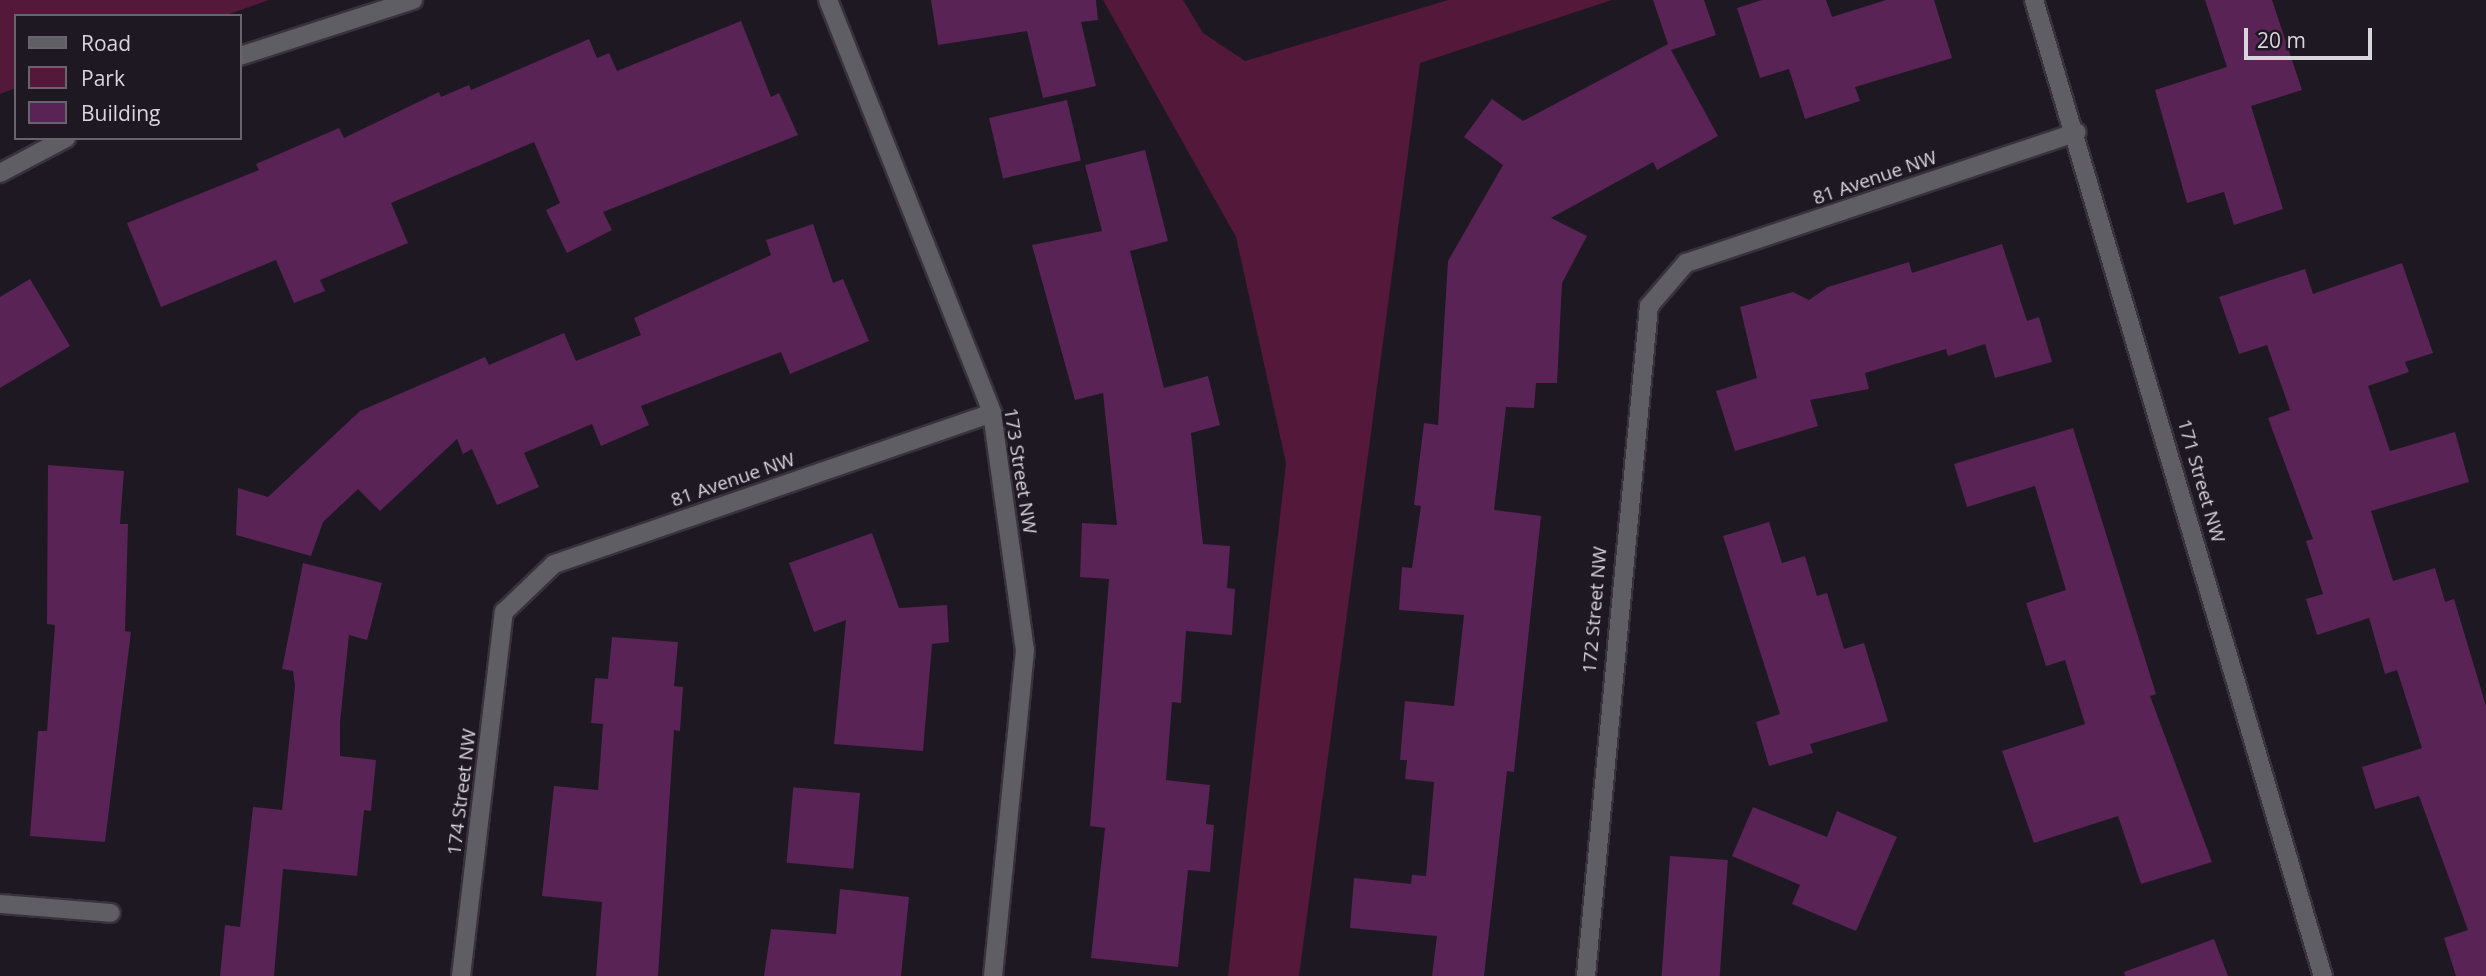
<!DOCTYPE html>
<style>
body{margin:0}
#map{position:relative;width:2486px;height:976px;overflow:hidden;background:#1e1822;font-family:"Open Sans",sans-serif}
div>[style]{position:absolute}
.green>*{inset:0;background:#53183a}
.building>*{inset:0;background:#592356;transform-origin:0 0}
.roads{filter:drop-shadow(2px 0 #38323c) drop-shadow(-2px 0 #38323c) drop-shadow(0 2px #38323c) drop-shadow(0 -2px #38323c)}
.lane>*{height:18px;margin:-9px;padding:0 9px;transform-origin:9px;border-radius:9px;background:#5f5e64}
.street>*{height:18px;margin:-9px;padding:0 9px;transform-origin:9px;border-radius:9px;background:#5f5e64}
span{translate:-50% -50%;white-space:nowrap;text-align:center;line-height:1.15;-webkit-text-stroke:6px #1e1822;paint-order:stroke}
.street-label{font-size:19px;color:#d9d5dc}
.legend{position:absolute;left:14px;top:14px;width:228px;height:126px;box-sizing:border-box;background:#1e1822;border:2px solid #69646c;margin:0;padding:9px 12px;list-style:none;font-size:21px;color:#d9d5dc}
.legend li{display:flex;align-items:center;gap:14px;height:35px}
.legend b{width:35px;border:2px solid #69646c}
.scale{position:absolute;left:2244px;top:28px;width:128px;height:32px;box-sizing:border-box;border:4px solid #d9d5dc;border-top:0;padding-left:9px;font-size:21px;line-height:24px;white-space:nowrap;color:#d9d5dc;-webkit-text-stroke:5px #1e1822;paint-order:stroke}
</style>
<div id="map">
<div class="green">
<i style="clip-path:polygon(0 0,269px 0,224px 16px,16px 16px,16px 88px,0 94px)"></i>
<i style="clip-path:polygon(1103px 0,1183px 0,1203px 33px,1245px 61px,1448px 0,1612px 0,1420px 63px,1299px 976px,1228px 976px,1286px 463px,1236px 237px)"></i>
</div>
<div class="building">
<i style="clip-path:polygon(931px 0,1096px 0,1098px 20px,1081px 22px,1096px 86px,1043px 98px,1027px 31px,938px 45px)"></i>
<i style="clip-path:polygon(1653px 0,1704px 0,1716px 35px,1671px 50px,1718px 136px,1657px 170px,1653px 162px,1551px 218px,1587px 236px,1562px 283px,1557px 383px,1536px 383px,1534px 408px,1506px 407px,1494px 510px,1541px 516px,1514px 772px,1507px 771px,1484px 976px,1432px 976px,1437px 936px,1350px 928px,1354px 878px,1411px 884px,1412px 875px,1426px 876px,1434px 782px,1405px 779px,1407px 760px,1400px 760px,1405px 701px,1454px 706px,1464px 615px,1399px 610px,1402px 567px,1412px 568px,1421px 506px,1414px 505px,1424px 423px,1438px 425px,1448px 261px,1503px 165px,1464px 137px,1492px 99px,1523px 121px,1668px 44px)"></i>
<i style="clip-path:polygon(1762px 0,1826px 0,1832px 17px,1886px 0,1934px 0,1952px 58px,1855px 87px,1860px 101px,1805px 119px,1789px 69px,1760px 78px,1737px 8px)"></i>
<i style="clip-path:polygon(2205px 0,2272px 0,2302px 90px,2251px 106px,2283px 209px,2234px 225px,2224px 192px,2187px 203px,2155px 90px,2227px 67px)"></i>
<i style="clip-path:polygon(741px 21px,771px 97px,779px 93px,798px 135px,603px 212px,612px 230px,567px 253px,546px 210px,560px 203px,534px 142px,391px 203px,408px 243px,320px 280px,325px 291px,294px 303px,276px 260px,161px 307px,127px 223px,259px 170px,256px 164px,339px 128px,344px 138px,439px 92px,441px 97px,469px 85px,471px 90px,589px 39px,597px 58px,609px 53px,617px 71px)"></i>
<i style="left:1067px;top:100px;width:62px;height:80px;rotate:77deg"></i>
<i style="clip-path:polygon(1145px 150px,1168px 241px,1130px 251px,1164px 388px,1208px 376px,1220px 425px,1191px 433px,1203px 544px,1230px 546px,1227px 588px,1235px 589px,1232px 635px,1186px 631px,1181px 703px,1172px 702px,1166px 780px,1210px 785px,1206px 824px,1214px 825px,1210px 872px,1188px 870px,1178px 967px,1091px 958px,1105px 828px,1090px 826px,1109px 579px,1080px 577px,1082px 523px,1117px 525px,1103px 393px,1075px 400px,1032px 245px,1102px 231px,1085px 165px)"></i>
<i style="clip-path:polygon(813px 224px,833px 283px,843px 279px,869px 341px,790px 374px,781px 352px,641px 406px,649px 425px,601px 446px,592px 424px,524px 453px,539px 487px,497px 505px,472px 449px,463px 454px,457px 439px,380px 511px,358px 489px,323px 522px,311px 556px,236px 535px,238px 488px,268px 497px,360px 411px,485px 357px,489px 365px,564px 333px,576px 361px,641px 335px,634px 318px,771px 255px,766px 240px)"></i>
<i style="clip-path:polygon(2002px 244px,2027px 321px,2039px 317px,2052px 362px,1995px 378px,1985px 344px,1948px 356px,1946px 349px,1865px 373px,1869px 389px,1810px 400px,1818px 426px,1735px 451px,1716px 391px,1757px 378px,1740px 307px,1793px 292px,1809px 300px,1828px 287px,1909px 262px,1912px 273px)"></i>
<i style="clip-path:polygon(2402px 263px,2433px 353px,2405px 362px,2409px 372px,2368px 386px,2390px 451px,2455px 432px,2469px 482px,2371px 511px,2393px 581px,2435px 568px,2445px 602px,2454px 599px,2486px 706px,2486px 976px,2456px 976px,2444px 938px,2468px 930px,2419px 796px,2375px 809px,2362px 767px,2422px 748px,2397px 670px,2385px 674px,2369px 618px,2317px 635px,2306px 599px,2323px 594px,2306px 541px,2313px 539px,2268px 418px,2290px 410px,2267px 345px,2239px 354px,2219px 297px,2305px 269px,2313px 294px)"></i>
<i style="clip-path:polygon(30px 279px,70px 346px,0 388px,0 297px)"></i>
<i style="clip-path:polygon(2073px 428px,2156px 694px,2150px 696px,2212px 862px,2141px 884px,2118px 816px,2034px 843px,2002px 751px,2085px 724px,2065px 660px,2046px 666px,2026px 603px,2066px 590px,2035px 486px,1967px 507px,1954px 464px)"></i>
<i style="clip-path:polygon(48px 465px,124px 471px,120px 524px,128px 524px,125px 631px,131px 632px,105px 842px,30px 836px,38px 731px,47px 731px,55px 625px,47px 624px)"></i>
<i style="clip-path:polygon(1769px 522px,1782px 563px,1805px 556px,1817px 596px,1827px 593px,1844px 649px,1864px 643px,1888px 721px,1810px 744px,1813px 753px,1769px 766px,1756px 722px,1780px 714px,1723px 536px)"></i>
<i style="clip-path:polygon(872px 533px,899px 608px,947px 605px,949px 642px,932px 644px,923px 751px,834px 744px,846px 620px,814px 632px,789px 563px)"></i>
<i style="clip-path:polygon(303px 563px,382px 583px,367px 640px,349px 635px,340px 722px,340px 756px,376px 760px,371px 811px,364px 810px,357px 876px,283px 869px,274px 976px,220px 976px,225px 925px,240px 927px,253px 807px,282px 810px,295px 686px,293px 671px,282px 669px)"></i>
<i style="clip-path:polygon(612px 637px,678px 642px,674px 686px,683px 687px,680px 731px,674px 730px,658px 976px,596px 976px,602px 902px,542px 896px,554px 786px,598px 790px,603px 724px,591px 723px,595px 678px,608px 679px)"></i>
<i style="left:860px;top:793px;width:76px;height:67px;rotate:95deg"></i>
<i style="clip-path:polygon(1753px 807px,1827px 837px,1837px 811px,1897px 837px,1856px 931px,1792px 904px,1800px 885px,1732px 856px)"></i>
<i style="left:1670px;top:856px;width:58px;height:121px;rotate:4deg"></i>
<i style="clip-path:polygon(840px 889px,909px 897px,901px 976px,764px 976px,771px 929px,836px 934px)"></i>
<i style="clip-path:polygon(2214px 939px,2228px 976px,2125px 976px,2124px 972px)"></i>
</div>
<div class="roads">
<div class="lane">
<i style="left:0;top:904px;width:111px;rotate:4.6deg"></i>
</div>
<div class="street">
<i style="left:828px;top:0;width:444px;rotate:68.3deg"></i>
<i style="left:992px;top:413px;width:239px;rotate:82.1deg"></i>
<i style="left:1025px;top:650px;width:328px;rotate:95.6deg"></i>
<i style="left:2034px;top:0;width:1018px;rotate:73.51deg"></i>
<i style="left:240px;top:56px;width:182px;rotate:-17.9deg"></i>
<i style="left:0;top:173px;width:75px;rotate:-27.9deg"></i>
<i style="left:461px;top:976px;width:367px;rotate:-83.3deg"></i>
<i style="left:504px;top:612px;width:69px;rotate:-43.8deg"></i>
<i style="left:554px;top:564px;width:463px;rotate:-19deg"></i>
<i style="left:1586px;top:976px;width:673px;rotate:-84.63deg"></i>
<i style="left:1649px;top:306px;width:57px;rotate:-49.3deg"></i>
<i style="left:1686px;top:263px;width:412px;rotate:-18.5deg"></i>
</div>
</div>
<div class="street-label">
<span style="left:1875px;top:178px;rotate:-19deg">81 Avenue NW</span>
<span style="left:1020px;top:471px;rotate:81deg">173 Street NW</span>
<span style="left:733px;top:480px;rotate:-19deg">81 Avenue NW</span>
<span style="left:2201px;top:481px;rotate:74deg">171 Street NW</span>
<span style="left:1595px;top:610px;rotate:-85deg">172 Street NW</span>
<span style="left:462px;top:792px;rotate:-83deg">174 Street NW</span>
</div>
<ul class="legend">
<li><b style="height:9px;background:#5f5e64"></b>Road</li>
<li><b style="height:19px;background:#53183a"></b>Park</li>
<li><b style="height:19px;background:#592356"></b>Building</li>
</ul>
<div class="scale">20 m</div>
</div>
